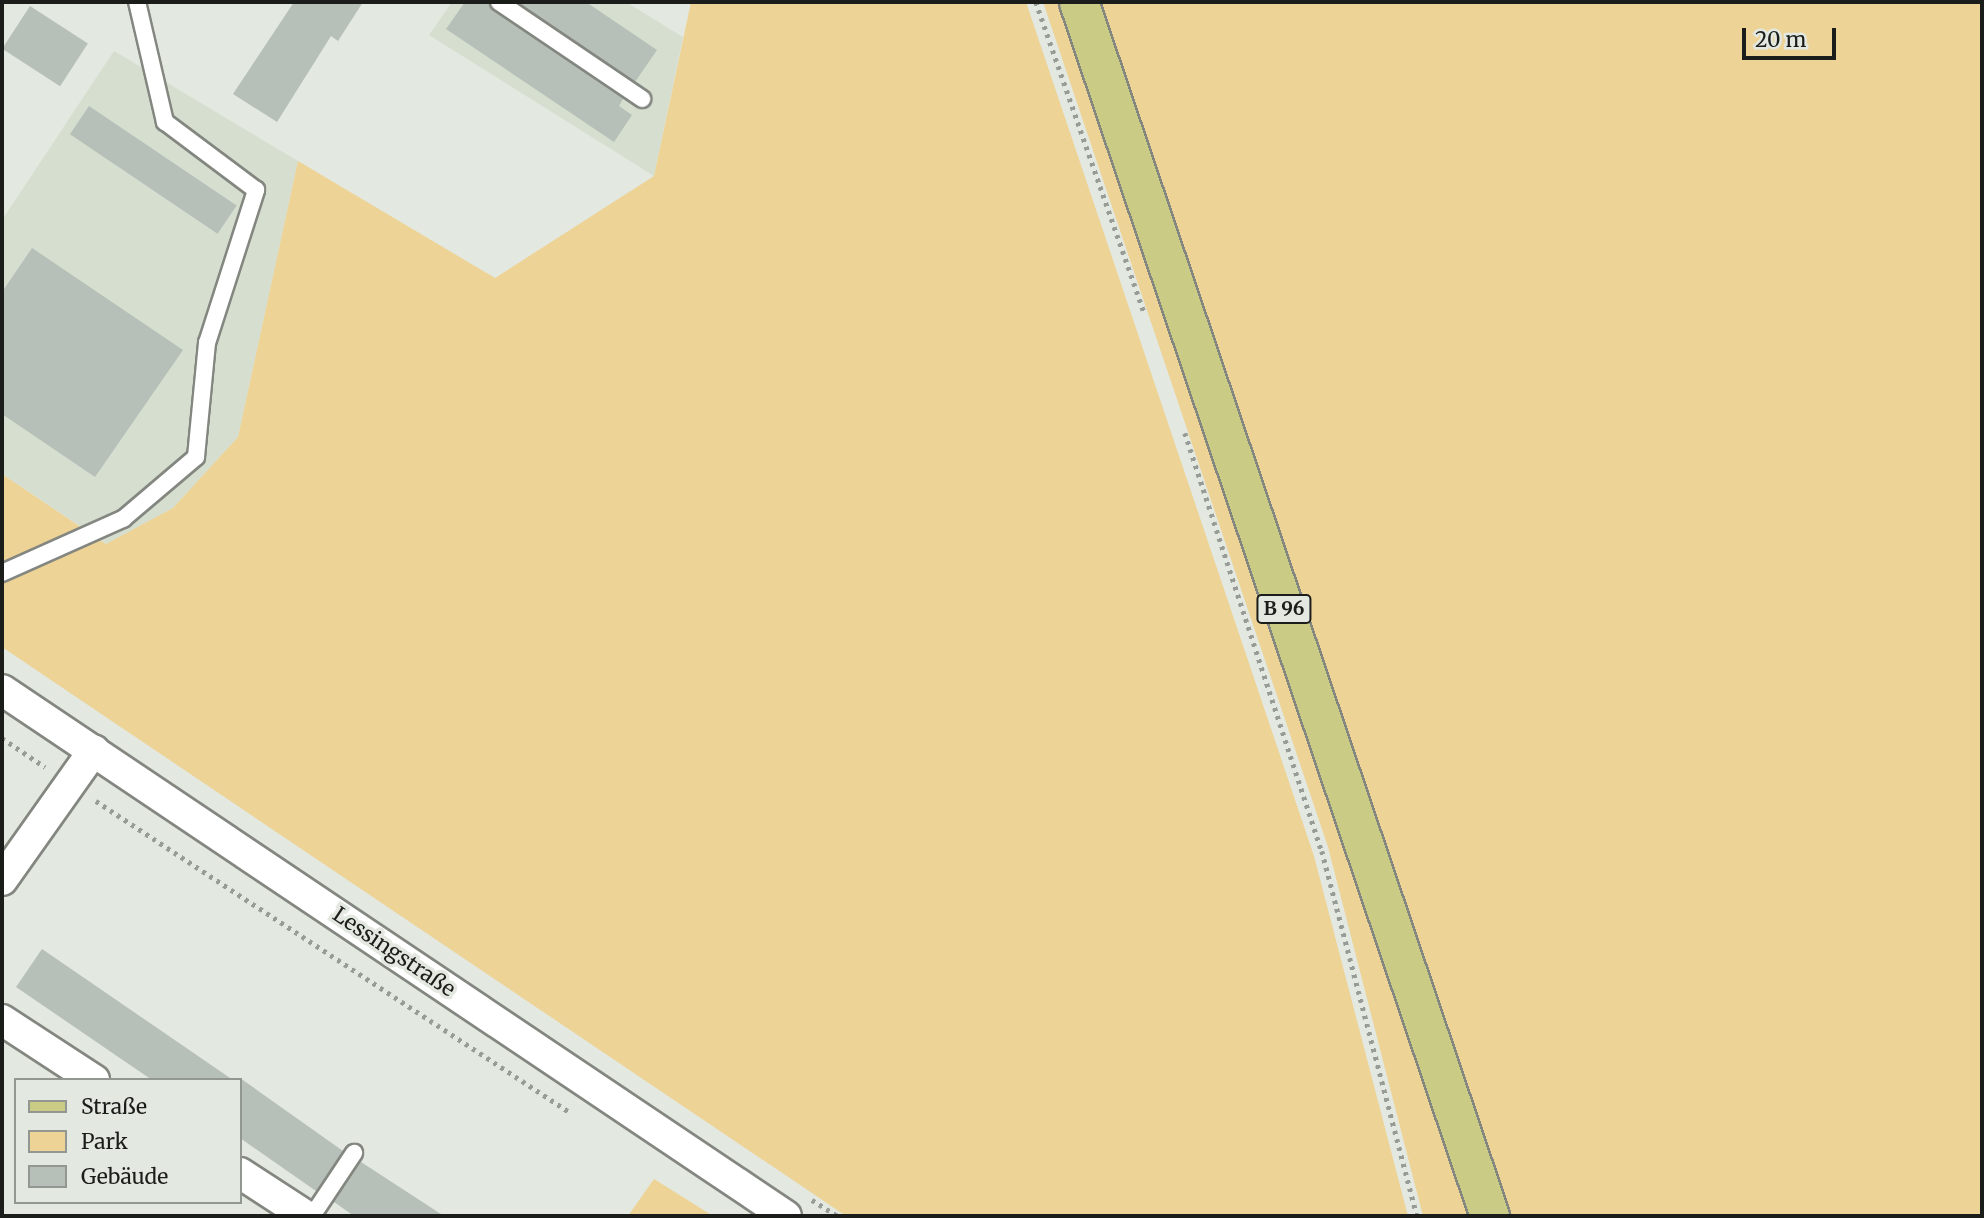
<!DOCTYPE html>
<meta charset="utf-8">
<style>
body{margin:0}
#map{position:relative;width:1984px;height:1218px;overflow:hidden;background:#e3e8e0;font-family:Merriweather,serif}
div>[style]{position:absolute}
.built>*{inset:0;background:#d5decf}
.green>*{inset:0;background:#eed396}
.building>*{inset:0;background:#b7bfb9;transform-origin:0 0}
.path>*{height:4.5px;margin-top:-2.25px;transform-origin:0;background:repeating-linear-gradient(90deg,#989c96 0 3.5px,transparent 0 8.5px)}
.roads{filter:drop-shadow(2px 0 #838780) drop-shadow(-2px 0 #838780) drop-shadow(0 2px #838780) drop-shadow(0 -2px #838780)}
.service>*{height:16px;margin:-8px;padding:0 8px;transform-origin:8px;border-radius:8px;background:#fff}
.minor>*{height:30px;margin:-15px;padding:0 15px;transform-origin:15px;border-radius:15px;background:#fff}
.primary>*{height:38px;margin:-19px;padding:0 19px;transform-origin:19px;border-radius:19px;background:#cacb84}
span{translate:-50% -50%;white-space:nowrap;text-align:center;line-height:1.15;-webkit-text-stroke:7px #e3e8e0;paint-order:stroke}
.shield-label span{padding:2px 5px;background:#e3e8e0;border:2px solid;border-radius:5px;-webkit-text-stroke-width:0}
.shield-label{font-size:19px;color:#1b1d1a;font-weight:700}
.street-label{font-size:21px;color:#1b1d1a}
.frame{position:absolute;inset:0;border:4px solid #1b1d1a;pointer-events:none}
.legend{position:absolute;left:14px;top:1078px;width:228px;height:126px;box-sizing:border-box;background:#e3e8e0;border:2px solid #939791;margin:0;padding:9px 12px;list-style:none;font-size:21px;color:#1b1d1a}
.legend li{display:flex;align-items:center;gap:14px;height:35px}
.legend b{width:35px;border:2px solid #939791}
.scale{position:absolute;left:1742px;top:28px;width:94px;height:32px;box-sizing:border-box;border:4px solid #1b1d1a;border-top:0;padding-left:9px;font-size:21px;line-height:24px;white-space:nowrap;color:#1b1d1a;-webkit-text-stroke:5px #e3e8e0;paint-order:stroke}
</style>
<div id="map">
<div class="built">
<i style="clip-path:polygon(452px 2px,626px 2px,683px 37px,654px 176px,429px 35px)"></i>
<i style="clip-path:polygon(114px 51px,298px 161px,238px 437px,173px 508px,107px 544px,2px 474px,2px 220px)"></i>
</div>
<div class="green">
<i style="clip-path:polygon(691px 2px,1026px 2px,1314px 856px,1408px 1216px,846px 1216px,2px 647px,2px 474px,106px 544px,173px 508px,238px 437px,298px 161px,495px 278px,654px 176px)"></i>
<i style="clip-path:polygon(1043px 2px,1062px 2px,1471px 1216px,1423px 1216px,1328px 847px)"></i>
<i style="clip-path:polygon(1098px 2px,1982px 2px,1982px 1216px,1511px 1216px)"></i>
<i style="clip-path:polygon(654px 1179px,713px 1216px,628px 1216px)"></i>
</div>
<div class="building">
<i style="clip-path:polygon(294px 2px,363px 2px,338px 41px,331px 36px,277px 122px,233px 94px)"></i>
<i style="clip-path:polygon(465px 2px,489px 2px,493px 11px,623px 99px,619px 106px,632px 115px,614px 142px,446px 29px)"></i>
<i style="clip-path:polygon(517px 2px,586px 2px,657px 50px,635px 82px)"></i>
<i style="left:30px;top:6px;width:69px;height:51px;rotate:33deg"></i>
<i style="left:89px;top:106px;width:178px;height:34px;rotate:34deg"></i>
<i style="clip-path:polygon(32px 248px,183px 350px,95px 477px,2px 414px,2px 292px)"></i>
<i style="clip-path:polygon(42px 949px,233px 1080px,152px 1080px,16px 987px)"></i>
<i style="clip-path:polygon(240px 1078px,343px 1151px,316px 1191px,240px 1138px)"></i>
<i style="clip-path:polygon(361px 1162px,444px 1216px,354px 1216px,334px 1202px)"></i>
</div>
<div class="path">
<i style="left:1036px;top:2px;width:331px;rotate:70.8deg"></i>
<i style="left:1185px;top:433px;width:440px;rotate:71.9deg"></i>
<i style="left:1322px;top:851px;width:377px;rotate:75.4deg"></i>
<i style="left:2px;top:738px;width:52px;rotate:34deg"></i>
<i style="left:96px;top:801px;width:568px;rotate:33.3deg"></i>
<i style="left:812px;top:1200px;width:31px;rotate:32deg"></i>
</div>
<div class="roads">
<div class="service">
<i style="left:499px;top:2px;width:173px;rotate:34.1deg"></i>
<i style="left:2px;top:573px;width:133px;rotate:-24.1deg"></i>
<i style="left:123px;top:519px;width:96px;rotate:-40.3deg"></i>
<i style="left:196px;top:457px;width:115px;rotate:-84.5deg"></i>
<i style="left:207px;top:343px;width:161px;rotate:-72.2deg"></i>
<i style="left:256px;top:190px;width:114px;rotate:-143.2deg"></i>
<i style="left:165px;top:122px;width:123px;rotate:-103.1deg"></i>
<i style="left:312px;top:1216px;width:76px;rotate:-56.3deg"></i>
</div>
<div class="minor">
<i style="left:2px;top:690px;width:944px;rotate:33.86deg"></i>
<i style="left:2px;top:880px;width:159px;rotate:-54.7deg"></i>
<i style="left:2px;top:1020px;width:110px;rotate:33.1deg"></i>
<i style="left:240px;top:1173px;width:79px;rotate:33.1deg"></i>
</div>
<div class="primary">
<i style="left:1079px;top:2px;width:1282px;rotate:71.3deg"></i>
</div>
</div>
<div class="shield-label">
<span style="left:1284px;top:609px">B 96</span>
</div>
<div class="street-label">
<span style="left:394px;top:952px;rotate:34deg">Lessingstraße</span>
</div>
<div class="frame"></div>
<ul class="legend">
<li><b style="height:9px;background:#cacb84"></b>Straße</li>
<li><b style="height:19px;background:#eed396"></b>Park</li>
<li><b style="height:19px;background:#b7bfb9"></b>Gebäude</li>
</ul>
<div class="scale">20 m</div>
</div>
